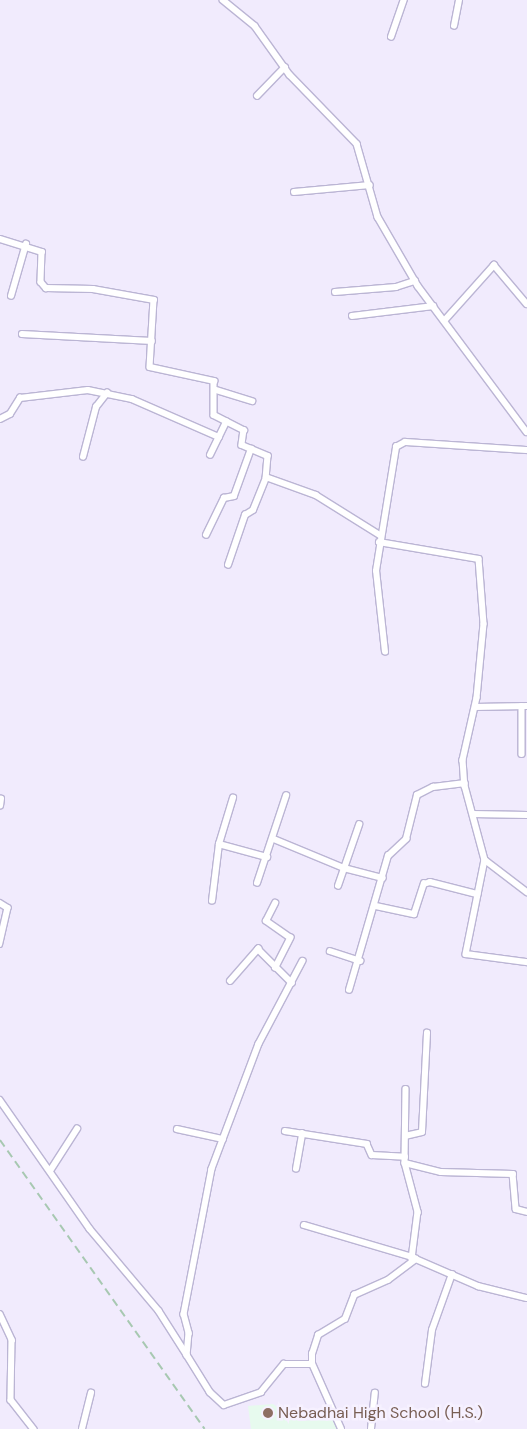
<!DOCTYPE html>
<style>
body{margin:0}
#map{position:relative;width:527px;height:1429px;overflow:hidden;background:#f1ebfd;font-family:"DM Sans",sans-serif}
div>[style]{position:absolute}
.education>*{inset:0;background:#e7faee}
.roads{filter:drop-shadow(1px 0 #bbb5d4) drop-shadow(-1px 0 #bbb5d4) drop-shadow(0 1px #bbb5d4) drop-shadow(0 -1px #bbb5d4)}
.street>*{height:5.5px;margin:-2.75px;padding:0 2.75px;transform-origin:2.75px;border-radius:2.75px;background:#fff}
.rail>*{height:2px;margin-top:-1px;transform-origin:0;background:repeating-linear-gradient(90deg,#a7c8b1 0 8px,transparent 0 13px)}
.dots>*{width:14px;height:14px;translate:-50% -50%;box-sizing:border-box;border:2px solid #f6f1ff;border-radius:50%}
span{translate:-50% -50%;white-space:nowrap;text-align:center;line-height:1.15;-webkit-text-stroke:5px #f6f1ff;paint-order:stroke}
.education-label{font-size:16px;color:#785e54}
.left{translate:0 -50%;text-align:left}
</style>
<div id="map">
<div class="education">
<i style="clip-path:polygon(273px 1404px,299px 1421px,335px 1419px,338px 1429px,251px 1429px,248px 1406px)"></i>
</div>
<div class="roads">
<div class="street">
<i style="left:223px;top:0;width:41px;rotate:39.1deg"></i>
<i style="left:255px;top:26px;width:60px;rotate:54.5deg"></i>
<i style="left:290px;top:75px;width:96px;rotate:45.8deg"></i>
<i style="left:357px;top:144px;width:76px;rotate:74deg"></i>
<i style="left:378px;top:217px;width:80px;rotate:59.9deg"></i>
<i style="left:418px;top:286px;width:182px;rotate:53.3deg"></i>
<i style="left:454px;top:26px;width:26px;rotate:-79deg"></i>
<i style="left:391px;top:37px;width:39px;rotate:-71deg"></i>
<i style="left:257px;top:96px;width:40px;rotate:-46deg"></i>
<i style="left:294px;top:192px;width:76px;rotate:-5.3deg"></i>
<i style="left:0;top:239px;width:44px;rotate:17.2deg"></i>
<i style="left:42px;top:252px;width:30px;rotate:92deg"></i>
<i style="left:41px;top:282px;width:8px;rotate:50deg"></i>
<i style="left:46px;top:288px;width:47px;rotate:1.2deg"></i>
<i style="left:93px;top:289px;width:62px;rotate:10.2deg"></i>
<i style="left:154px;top:300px;width:67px;rotate:93.4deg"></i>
<i style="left:150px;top:367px;width:66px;rotate:12.3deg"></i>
<i style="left:214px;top:381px;width:34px;rotate:90deg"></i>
<i style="left:214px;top:415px;width:34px;rotate:27deg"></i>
<i style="left:244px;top:430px;width:15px;rotate:98deg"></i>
<i style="left:242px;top:445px;width:28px;rotate:23deg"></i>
<i style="left:268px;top:456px;width:21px;rotate:95deg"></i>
<i style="left:266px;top:477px;width:53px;rotate:19.8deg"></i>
<i style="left:316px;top:495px;width:75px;rotate:32deg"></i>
<i style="left:335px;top:292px;width:61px;rotate:-4.7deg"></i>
<i style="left:396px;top:287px;width:20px;rotate:-18deg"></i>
<i style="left:11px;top:296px;width:54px;rotate:-73.9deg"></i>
<i style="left:352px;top:316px;width:82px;rotate:-7deg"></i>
<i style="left:444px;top:321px;width:75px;rotate:-48.2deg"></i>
<i style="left:494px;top:265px;width:51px;rotate:49.8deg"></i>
<i style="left:22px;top:334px;width:130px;rotate:3.1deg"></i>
<i style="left:216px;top:390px;width:38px;rotate:17deg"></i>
<i style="left:0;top:419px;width:11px;rotate:-27deg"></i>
<i style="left:10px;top:414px;width:19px;rotate:-58deg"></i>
<i style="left:20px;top:398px;width:68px;rotate:-6.7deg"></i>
<i style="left:88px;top:390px;width:45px;rotate:11.6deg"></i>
<i style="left:132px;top:399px;width:95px;rotate:23.6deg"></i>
<i style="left:210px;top:455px;width:37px;rotate:-64deg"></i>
<i style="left:83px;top:457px;width:52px;rotate:-75.4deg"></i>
<i style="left:96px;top:407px;width:18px;rotate:-52deg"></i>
<i style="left:206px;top:535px;width:41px;rotate:-64.1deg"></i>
<i style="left:224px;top:498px;width:10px;rotate:-11deg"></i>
<i style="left:234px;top:496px;width:50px;rotate:-70.1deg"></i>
<i style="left:379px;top:542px;width:101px;rotate:9.6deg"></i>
<i style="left:479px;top:559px;width:65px;rotate:85.6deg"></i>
<i style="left:484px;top:624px;width:74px;rotate:95.4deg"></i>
<i style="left:477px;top:698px;width:64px;rotate:102.7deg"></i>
<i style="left:463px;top:760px;width:26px;rotate:86deg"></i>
<i style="left:465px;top:786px;width:77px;rotate:74.9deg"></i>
<i style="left:485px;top:860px;width:53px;rotate:37.3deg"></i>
<i style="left:228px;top:565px;width:53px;rotate:-71.2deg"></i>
<i style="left:245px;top:515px;width:9px;rotate:-32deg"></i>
<i style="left:253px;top:510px;width:35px;rotate:-68deg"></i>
<i style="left:385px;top:652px;width:81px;rotate:-96.3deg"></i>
<i style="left:376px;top:571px;width:126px;rotate:-80.8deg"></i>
<i style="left:396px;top:447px;width:10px;rotate:-29deg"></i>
<i style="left:405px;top:442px;width:122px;rotate:3.8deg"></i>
<i style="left:522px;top:706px;width:48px;rotate:90deg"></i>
<i style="left:475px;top:707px;width:52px;rotate:-1.1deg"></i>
<i style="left:0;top:806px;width:7px;rotate:-82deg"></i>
<i style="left:473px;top:814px;width:54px;rotate:1.1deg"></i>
<i style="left:274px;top:839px;width:76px;rotate:22.5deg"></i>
<i style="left:344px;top:868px;width:40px;rotate:14.4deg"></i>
<i style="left:219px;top:844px;width:50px;rotate:15.2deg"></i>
<i style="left:485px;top:860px;width:96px;rotate:101.4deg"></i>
<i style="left:466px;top:954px;width:62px;rotate:7.5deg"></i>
<i style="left:257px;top:883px;width:92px;rotate:-71.6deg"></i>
<i style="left:338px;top:886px;width:65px;rotate:-71deg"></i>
<i style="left:212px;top:901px;width:57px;rotate:-83deg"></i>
<i style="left:219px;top:844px;width:48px;rotate:-73.1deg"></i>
<i style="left:0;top:903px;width:9px;rotate:32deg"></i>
<i style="left:8px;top:908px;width:37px;rotate:103deg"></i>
<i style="left:376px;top:906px;width:39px;rotate:12deg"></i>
<i style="left:414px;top:914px;width:32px;rotate:-72deg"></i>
<i style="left:424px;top:884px;width:6px;rotate:-18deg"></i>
<i style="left:430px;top:882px;width:49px;rotate:14.3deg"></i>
<i style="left:330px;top:951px;width:32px;rotate:18deg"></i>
<i style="left:303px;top:961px;width:94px;rotate:117.9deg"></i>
<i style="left:259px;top:1044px;width:134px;rotate:110.6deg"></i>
<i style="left:212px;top:1169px;width:148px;rotate:100.9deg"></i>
<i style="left:184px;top:1314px;width:20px;rotate:75deg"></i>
<i style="left:189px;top:1333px;width:22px;rotate:95deg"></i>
<i style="left:187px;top:1355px;width:44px;rotate:58.1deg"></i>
<i style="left:210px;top:1392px;width:19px;rotate:43deg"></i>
<i style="left:224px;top:1405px;width:39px;rotate:-19deg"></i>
<i style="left:261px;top:1392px;width:36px;rotate:-51deg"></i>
<i style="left:284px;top:1364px;width:28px"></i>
<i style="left:275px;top:968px;width:34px;rotate:-63deg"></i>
<i style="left:290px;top:938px;width:29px;rotate:-145deg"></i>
<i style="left:266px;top:921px;width:20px;rotate:-63deg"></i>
<i style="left:230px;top:981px;width:43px;rotate:-48.8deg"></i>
<i style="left:258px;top:949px;width:48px;rotate:45deg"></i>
<i style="left:349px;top:990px;width:140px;rotate:-73.8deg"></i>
<i style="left:388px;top:856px;width:25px;rotate:-43deg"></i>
<i style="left:406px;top:839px;width:45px;rotate:-76deg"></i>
<i style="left:417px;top:795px;width:18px;rotate:-27deg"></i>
<i style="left:433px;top:787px;width:32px;rotate:-7deg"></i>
<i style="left:406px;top:1089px;width:74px;rotate:90.8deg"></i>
<i style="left:405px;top:1163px;width:51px;rotate:75.1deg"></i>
<i style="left:418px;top:1212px;width:47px;rotate:97.3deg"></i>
<i style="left:0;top:1100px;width:157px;rotate:55.1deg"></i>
<i style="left:90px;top:1229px;width:107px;rotate:49.9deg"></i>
<i style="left:159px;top:1311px;width:52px;rotate:57.5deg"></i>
<i style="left:177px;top:1129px;width:47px;rotate:12.3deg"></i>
<i style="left:285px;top:1131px;width:83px;rotate:9deg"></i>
<i style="left:367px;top:1144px;width:12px;rotate:66deg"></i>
<i style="left:372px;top:1155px;width:33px;rotate:3deg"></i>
<i style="left:405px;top:1136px;width:17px;rotate:-13deg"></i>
<i style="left:422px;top:1132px;width:99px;rotate:-87.1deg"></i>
<i style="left:405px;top:1163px;width:37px;rotate:14deg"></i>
<i style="left:441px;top:1172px;width:72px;rotate:1.6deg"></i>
<i style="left:513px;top:1174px;width:35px;rotate:85deg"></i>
<i style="left:516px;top:1209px;width:11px;rotate:15deg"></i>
<i style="left:296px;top:1169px;width:36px;rotate:-80deg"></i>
<i style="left:50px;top:1171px;width:50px;rotate:-57.3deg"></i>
<i style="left:304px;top:1225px;width:114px;rotate:16.4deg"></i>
<i style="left:0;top:1314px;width:29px;rotate:65deg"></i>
<i style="left:12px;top:1340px;width:60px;rotate:91deg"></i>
<i style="left:11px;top:1400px;width:37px;rotate:52deg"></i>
<i style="left:425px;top:1384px;width:54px;rotate:-82.6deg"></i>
<i style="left:432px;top:1330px;width:59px;rotate:-70.3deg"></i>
<i style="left:82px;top:1429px;width:37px;rotate:-76deg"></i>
<i style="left:341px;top:1429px;width:71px;rotate:-114deg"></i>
<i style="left:312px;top:1364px;width:10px;rotate:-90deg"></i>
<i style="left:312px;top:1354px;width:20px;rotate:-72deg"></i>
<i style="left:318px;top:1335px;width:31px;rotate:-31deg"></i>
<i style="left:345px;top:1319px;width:26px;rotate:-69deg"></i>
<i style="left:354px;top:1295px;width:37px;rotate:-24deg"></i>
<i style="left:388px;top:1280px;width:35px;rotate:-37deg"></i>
<i style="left:416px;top:1259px;width:68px;rotate:23.5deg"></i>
<i style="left:478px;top:1286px;width:50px;rotate:13.8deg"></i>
<i style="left:371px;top:1429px;width:36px;rotate:-84deg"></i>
</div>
</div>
<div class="rail">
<i style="left:0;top:1140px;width:354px;rotate:54.7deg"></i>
</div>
<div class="dots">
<i style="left:268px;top:1413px;background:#8d6e63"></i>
</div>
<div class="education-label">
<span class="left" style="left:278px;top:1413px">Nebadhai High School (H.S.)</span>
</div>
</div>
